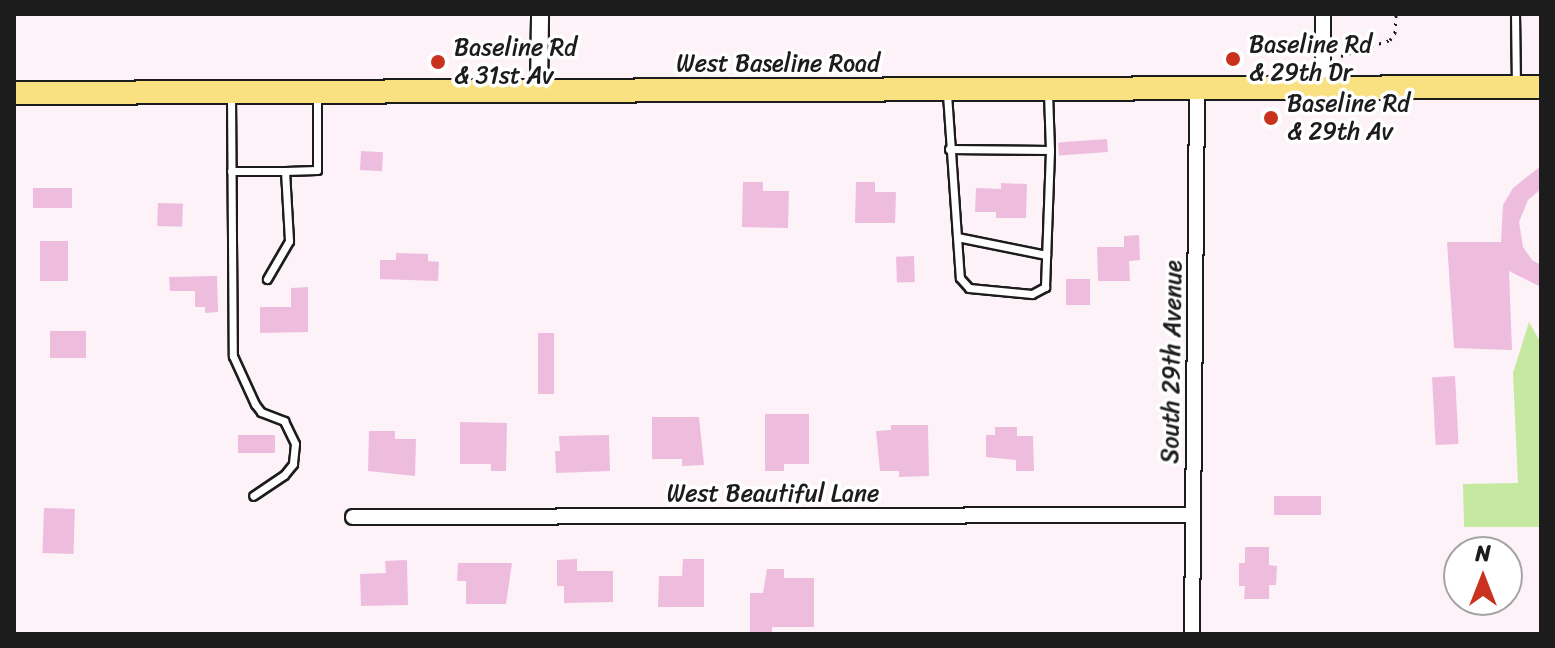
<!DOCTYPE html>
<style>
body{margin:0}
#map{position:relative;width:1555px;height:648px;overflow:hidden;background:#fcf2f8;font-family:Sriracha,sans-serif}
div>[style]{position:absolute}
.green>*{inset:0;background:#c6e9a2}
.building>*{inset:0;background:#eebddd;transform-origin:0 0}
.path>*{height:3px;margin-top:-1.5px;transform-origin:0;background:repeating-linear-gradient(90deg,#1c1c1c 0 2px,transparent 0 8px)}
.roads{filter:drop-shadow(2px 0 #1c1c1c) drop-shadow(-2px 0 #1c1c1c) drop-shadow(0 2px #1c1c1c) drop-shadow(0 -2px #1c1c1c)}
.service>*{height:7px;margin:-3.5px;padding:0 3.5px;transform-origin:3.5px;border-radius:3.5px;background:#fff}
.minor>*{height:14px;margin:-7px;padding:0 7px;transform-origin:7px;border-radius:7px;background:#fff}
.tertiary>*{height:16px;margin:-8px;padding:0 8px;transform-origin:8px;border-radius:8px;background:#fff}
.primary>*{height:22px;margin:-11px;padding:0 11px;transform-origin:11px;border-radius:11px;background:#f9e181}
.dots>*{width:22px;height:22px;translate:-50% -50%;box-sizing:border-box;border:4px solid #fff;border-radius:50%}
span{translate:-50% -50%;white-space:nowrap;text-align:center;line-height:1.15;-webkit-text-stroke:7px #fff;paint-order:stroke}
.poi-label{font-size:24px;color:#1c1c1c}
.left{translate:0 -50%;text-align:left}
.street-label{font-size:24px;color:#1c1c1c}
.frame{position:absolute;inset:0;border:16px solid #1c1c1c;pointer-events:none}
.north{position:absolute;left:1443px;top:536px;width:80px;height:80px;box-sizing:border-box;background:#fff;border:2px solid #a4a4a4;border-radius:50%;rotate:0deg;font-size:22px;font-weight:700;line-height:32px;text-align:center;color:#1c1c1c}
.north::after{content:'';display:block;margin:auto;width:28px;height:36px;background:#c8321e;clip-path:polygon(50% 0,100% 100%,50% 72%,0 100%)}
</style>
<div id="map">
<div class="green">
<i style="clip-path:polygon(1529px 322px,1541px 343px,1541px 527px,1464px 527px,1463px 484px,1518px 483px,1513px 373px)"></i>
</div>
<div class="building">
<i style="left:1107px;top:139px;width:13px;height:49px;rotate:86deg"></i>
<i style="left:361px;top:151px;width:22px;height:19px;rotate:3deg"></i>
<i style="clip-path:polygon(1541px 166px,1541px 189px,1528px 200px,1519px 222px,1523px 247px,1532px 260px,1541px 265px,1541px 287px,1509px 271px,1512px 350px,1454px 348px,1447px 242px,1501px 242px,1503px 205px,1513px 188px)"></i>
<i style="clip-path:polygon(743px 182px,763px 182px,763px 191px,789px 191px,788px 228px,742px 227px)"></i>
<i style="clip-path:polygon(856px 182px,875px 182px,875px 192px,896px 192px,895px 223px,855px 223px)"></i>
<i style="clip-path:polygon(1001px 183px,1027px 184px,1026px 218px,996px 218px,996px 212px,975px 212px,976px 188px,1001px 189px)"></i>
<i style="left:33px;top:188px;width:39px;height:20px"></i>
<i style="left:158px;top:203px;width:25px;height:23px;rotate:2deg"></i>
<i style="clip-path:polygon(1139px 235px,1140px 260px,1129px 261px,1130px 281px,1098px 281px,1097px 247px,1124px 247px,1124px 236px)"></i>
<i style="left:40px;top:241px;width:28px;height:40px"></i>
<i style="clip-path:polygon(396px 253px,428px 254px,428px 261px,439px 262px,438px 281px,380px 279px,380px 260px,396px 260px)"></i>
<i style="left:914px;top:256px;width:26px;height:18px;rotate:88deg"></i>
<i style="clip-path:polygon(217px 276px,218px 312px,205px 313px,205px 307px,195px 307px,195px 291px,170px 291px,169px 277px)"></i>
<i style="left:1090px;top:279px;width:26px;height:24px;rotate:90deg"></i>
<i style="clip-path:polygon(308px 287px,308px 332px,260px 333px,260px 307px,291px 307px,291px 288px)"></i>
<i style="left:50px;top:331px;width:36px;height:27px"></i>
<i style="left:538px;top:333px;width:16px;height:61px"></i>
<i style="left:1455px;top:376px;width:68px;height:23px;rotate:87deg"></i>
<i style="clip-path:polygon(765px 414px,809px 414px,809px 464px,784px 464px,784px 471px,765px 471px)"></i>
<i style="clip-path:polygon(652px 417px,699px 417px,704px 465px,682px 466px,682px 459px,652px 459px)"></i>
<i style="clip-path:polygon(460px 422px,507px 423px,506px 471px,491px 471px,491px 464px,460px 464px)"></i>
<i style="clip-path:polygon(891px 425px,928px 425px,929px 476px,899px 477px,899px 471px,880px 471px,876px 431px,891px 430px)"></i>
<i style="clip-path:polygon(995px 427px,1017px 427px,1017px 436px,1033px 436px,1034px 471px,1016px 471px,1016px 460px,986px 457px,986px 435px,995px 435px)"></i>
<i style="clip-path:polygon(369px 431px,395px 431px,395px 439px,416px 439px,415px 476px,368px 471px)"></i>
<i style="left:238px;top:435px;width:37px;height:18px"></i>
<i style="clip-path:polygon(609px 435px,610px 471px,556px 473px,555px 451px,560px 451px,559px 436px)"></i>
<i style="left:1274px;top:496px;width:47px;height:19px"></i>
<i style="left:44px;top:508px;width:31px;height:45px;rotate:2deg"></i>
<i style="clip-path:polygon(1245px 547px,1269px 547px,1269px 565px,1277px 566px,1276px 585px,1269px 585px,1269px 599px,1244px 599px,1245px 586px,1239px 586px,1239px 563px,1245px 563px)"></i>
<i style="clip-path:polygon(577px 559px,577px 571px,613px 571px,613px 602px,564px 603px,564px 586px,557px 586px,557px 560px)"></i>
<i style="clip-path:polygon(683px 559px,704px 559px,704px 607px,658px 607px,659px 576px,682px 576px)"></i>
<i style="clip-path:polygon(407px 560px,408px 605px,361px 606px,360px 574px,386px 573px,385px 561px)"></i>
<i style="clip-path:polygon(458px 563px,512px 563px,506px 604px,466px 604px,466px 581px,457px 581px)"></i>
<i style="clip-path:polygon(767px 569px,784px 569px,784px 578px,814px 578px,814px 627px,772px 627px,772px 634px,750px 634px,750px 593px,763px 593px)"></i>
</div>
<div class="path">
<i style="left:1341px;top:56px;width:52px;rotate:-18.1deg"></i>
<i style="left:1390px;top:40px;width:9px;rotate:-54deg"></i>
<i style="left:1395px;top:33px;width:19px;rotate:-87deg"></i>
</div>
<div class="roads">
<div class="service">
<i style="left:1515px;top:14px;width:71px;rotate:89.2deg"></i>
<i style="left:947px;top:94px;width:184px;rotate:86deg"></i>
<i style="left:960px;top:278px;width:13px;rotate:48deg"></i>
<i style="left:969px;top:288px;width:63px;rotate:5.4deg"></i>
<i style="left:1032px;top:294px;width:15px;rotate:-28deg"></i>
<i style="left:1045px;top:287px;width:137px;rotate:-87.9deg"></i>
<i style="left:1050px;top:150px;width:58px;rotate:-92deg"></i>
<i style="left:231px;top:95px;width:261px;rotate:89.6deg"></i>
<i style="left:233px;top:356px;width:53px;rotate:65.4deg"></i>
<i style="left:255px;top:404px;width:10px;rotate:53deg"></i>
<i style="left:261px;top:412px;width:25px;rotate:21deg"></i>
<i style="left:284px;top:421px;width:25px;rotate:64deg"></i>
<i style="left:295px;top:444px;width:20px;rotate:96deg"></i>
<i style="left:293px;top:464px;width:14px;rotate:129deg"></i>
<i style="left:284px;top:475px;width:37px;rotate:146deg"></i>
<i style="left:949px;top:149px;width:101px;rotate:0.6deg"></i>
<i style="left:231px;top:171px;width:54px"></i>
<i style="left:285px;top:171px;width:70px;rotate:86.7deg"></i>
<i style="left:289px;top:241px;width:44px;rotate:120.1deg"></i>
<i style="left:285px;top:171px;width:32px;rotate:-2deg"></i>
<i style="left:317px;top:170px;width:74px;rotate:-90deg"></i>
<i style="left:957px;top:237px;width:91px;rotate:11.4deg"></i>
</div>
<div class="minor">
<i style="left:1323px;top:89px;width:75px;rotate:-90deg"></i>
<i style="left:353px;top:517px;width:839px;rotate:-0.14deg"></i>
<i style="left:1192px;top:634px;width:544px;rotate:-89.47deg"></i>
</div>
<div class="tertiary">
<i style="left:539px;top:90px;width:76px;rotate:-89.2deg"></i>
</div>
<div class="primary">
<i style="left:14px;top:93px;width:1527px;rotate:-0.23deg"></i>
</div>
</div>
<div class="dots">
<i style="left:1233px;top:59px;background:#c8321e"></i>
<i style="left:438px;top:62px;background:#c8321e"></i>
<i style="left:1271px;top:118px;background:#c8321e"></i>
</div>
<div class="poi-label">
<span class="left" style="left:1249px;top:59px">Baseline Rd<br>&amp; 29th Dr</span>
<span class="left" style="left:454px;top:62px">Baseline Rd<br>&amp; 31st Av</span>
<span class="left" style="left:1287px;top:118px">Baseline Rd<br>&amp; 29th Av</span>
</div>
<div class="street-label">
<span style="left:778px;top:64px">West Baseline Road</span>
<span style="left:1172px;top:362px;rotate:-89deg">South 29th Avenue</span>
<span style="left:773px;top:494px">West Beautiful Lane</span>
</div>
<div class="frame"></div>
<div class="north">N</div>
</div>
